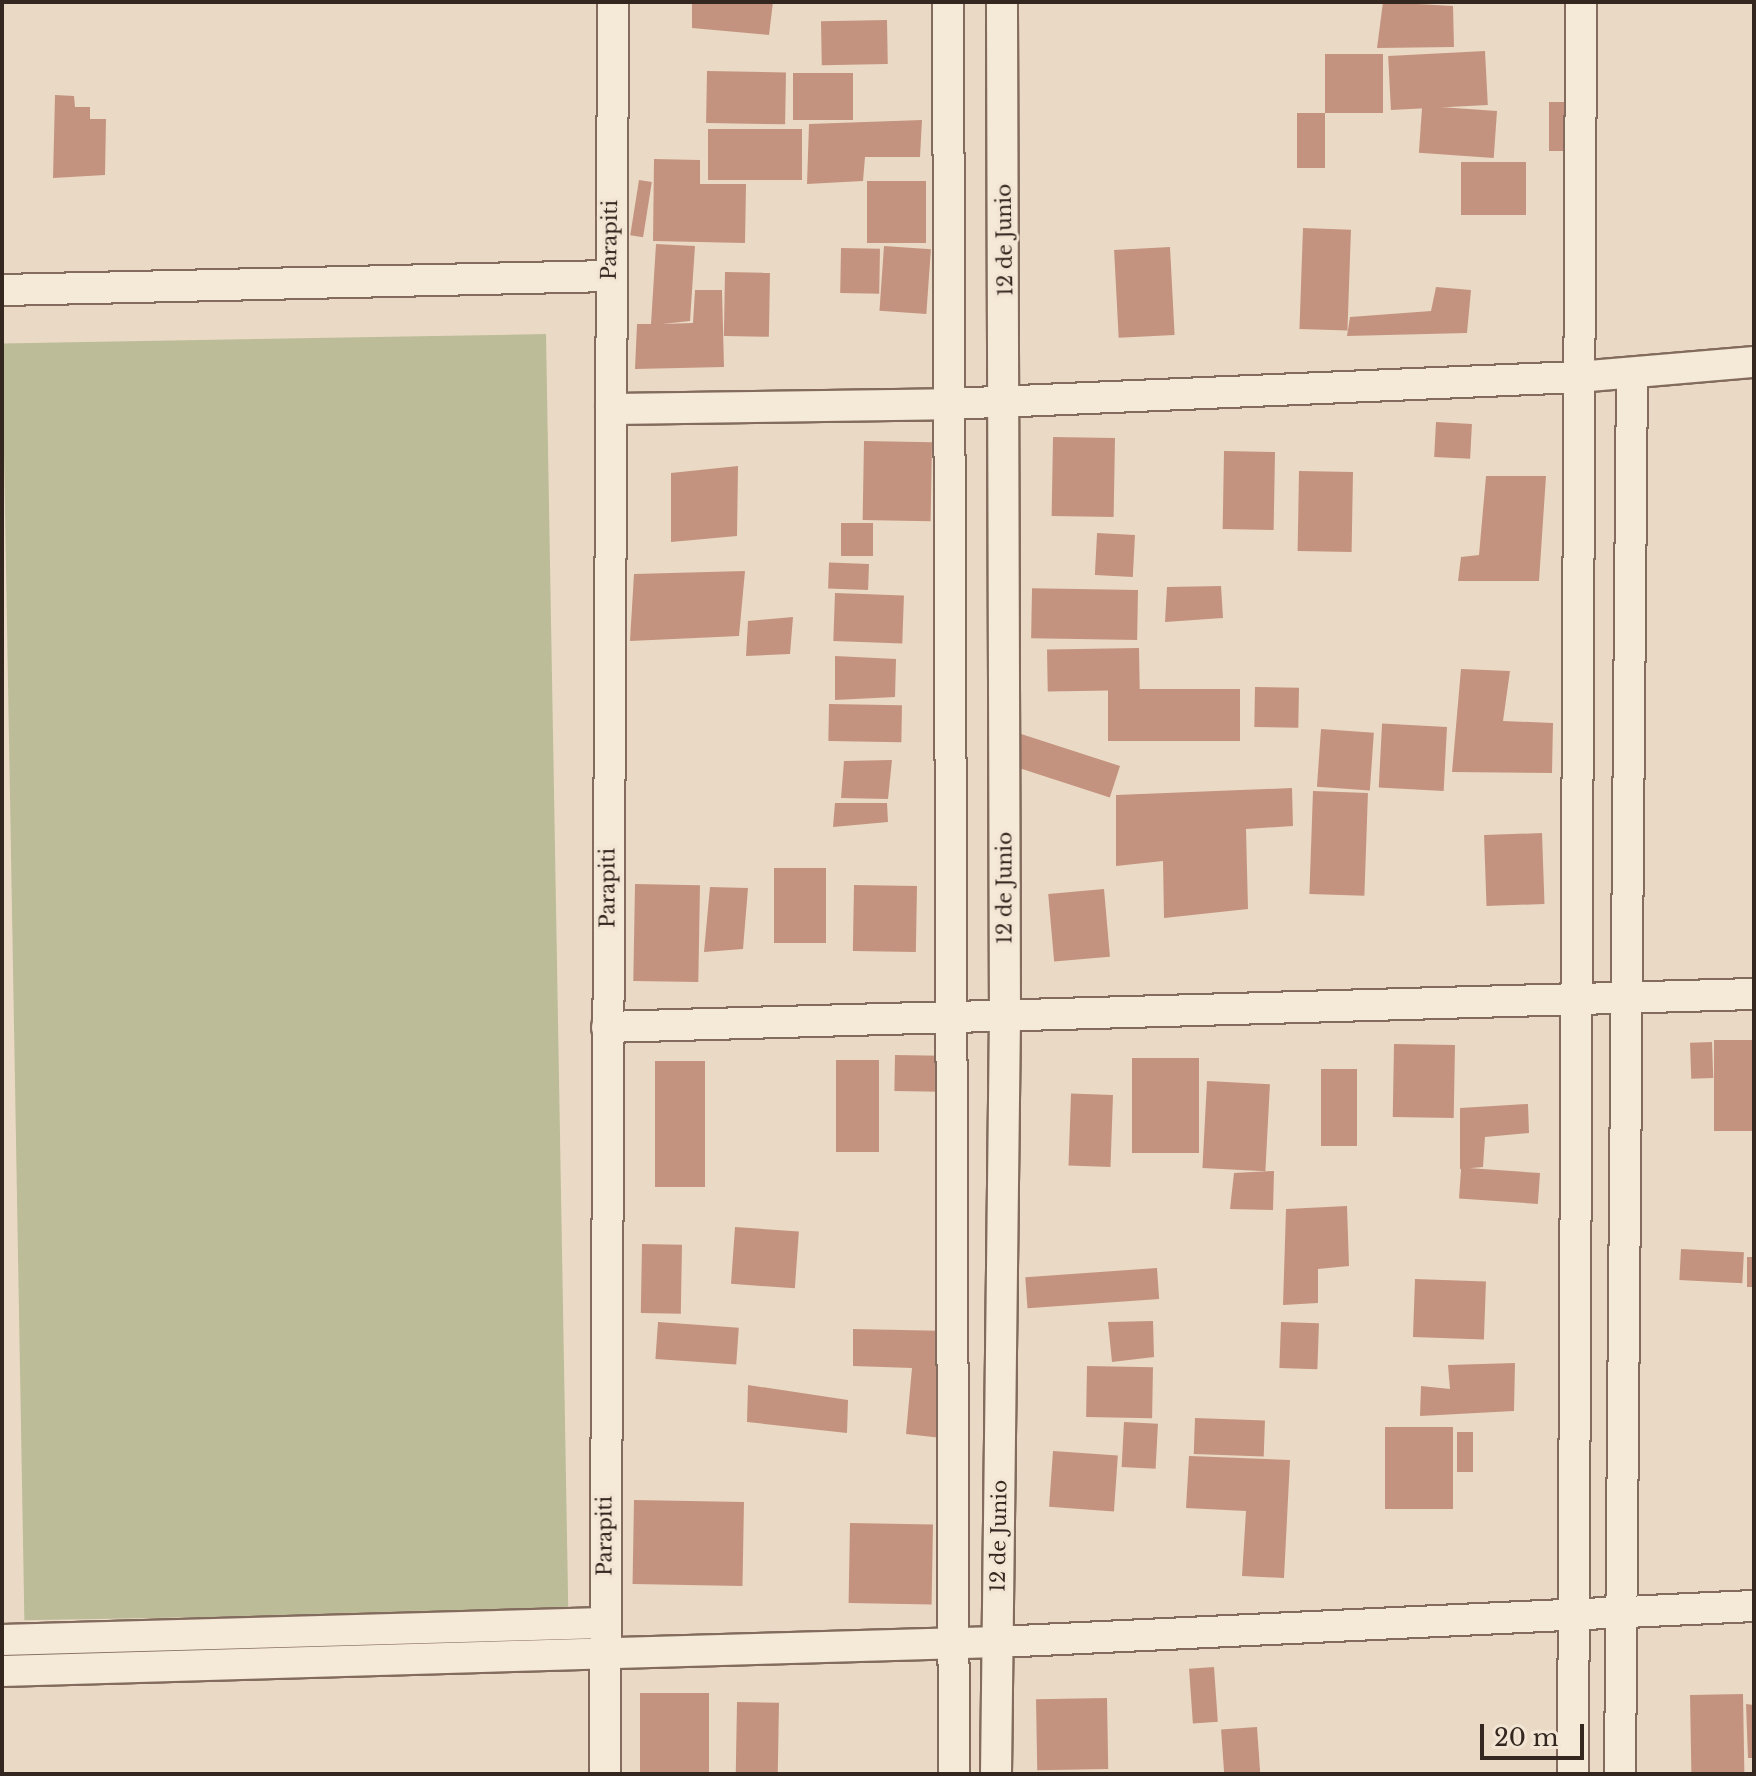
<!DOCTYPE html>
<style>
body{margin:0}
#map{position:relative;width:1756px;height:1776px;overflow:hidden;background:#eadac5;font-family:"Libre Baskerville",serif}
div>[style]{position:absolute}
.cemetery>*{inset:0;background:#bcbc98;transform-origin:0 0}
.building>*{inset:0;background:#c4937f;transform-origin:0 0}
.roads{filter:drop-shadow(2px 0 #836c5d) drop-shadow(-2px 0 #836c5d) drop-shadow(0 2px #836c5d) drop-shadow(0 -2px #836c5d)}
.street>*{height:30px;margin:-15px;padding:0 15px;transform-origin:15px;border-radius:15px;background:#f5e9d7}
span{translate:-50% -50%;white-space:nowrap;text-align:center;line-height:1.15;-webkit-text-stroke:6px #f2e5d4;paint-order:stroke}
.street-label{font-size:20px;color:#34271f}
.frame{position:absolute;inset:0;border:4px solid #34271f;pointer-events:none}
.scale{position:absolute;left:1480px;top:1724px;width:104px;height:36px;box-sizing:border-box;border:4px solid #34271f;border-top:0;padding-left:10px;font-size:24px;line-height:28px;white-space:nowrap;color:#34271f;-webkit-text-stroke:6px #f2e5d4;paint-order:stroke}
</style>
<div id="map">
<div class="cemetery">
<i style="left:546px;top:334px;width:1277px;height:544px;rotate:89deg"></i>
</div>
<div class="building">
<i style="clip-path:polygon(692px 2px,773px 2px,769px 35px,692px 28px)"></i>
<i style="clip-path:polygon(1383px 2px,1453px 6px,1454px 47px,1377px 48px)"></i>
<i style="left:887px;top:20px;width:44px;height:66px;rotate:89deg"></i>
<i style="left:1485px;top:51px;width:54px;height:97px;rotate:87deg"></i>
<i style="left:1325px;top:54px;width:58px;height:59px"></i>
<i style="left:707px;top:71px;width:79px;height:52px;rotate:1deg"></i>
<i style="left:793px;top:73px;width:60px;height:47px"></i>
<i style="clip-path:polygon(55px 95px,74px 96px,75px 107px,90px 107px,90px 119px,106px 119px,105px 175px,53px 178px)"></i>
<i style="left:1549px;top:102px;width:19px;height:49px"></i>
<i style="left:1497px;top:111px;width:47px;height:75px;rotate:94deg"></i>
<i style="left:1297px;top:113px;width:28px;height:55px"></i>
<i style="clip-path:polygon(922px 120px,920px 157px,865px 157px,863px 181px,807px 184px,809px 124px)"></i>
<i style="left:802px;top:129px;width:51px;height:94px;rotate:90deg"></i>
<i style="clip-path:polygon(654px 159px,700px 160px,700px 184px,746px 184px,745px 243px,653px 241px)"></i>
<i style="left:1461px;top:162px;width:65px;height:53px"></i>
<i style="left:639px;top:180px;width:13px;height:56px;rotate:9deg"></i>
<i style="left:926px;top:181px;width:62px;height:59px;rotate:90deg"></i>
<i style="left:1303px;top:228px;width:48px;height:101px;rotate:2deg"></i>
<i style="clip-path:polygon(656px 244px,695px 246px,690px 321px,662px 324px,693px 323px,695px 290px,722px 290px,724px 367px,635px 369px,637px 324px,651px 324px)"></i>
<i style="left:884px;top:246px;width:47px;height:65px;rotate:4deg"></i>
<i style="left:1170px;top:247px;width:88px;height:56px;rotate:87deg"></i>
<i style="left:841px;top:248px;width:39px;height:45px;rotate:1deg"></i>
<i style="left:725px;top:272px;width:45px;height:64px;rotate:1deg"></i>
<i style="clip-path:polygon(1436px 287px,1471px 290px,1467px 333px,1347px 336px,1350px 317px,1431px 311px)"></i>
<i style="left:1436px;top:422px;width:36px;height:35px;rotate:3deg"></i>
<i style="left:1115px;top:438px;width:79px;height:62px;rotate:91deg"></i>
<i style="left:864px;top:441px;width:68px;height:79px;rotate:1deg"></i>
<i style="left:1275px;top:452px;width:78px;height:51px;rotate:91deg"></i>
<i style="clip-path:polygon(738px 466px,737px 536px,671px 542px,671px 473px)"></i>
<i style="left:1299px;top:471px;width:54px;height:80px;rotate:1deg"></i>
<i style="clip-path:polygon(1486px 476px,1546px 476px,1539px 581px,1458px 581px,1461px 557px,1479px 555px)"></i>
<i style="left:841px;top:523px;width:32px;height:33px"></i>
<i style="left:1135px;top:535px;width:42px;height:38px;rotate:93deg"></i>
<i style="left:869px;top:564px;width:26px;height:40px;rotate:92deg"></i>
<i style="clip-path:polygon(745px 571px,739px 636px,630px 641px,634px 574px)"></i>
<i style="clip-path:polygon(1221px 586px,1223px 618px,1165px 622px,1167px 587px)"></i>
<i style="left:1138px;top:590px;width:50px;height:106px;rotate:91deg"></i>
<i style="left:835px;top:593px;width:69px;height:48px;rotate:2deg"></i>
<i style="clip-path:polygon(793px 617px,790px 654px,746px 656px,748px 621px)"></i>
<i style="left:1139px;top:648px;width:42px;height:92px;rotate:89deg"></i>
<i style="clip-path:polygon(835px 656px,896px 659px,895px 697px,835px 700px)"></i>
<i style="clip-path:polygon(1461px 669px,1510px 671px,1503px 721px,1553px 723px,1552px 773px,1452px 772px)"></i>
<i style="left:1255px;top:687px;width:44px;height:40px;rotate:1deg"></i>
<i style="left:1240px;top:689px;width:52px;height:132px;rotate:90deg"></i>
<i style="left:829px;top:704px;width:73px;height:37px;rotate:1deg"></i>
<i style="left:1447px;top:727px;width:64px;height:65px;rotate:93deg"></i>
<i style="left:1321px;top:729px;width:53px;height:58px;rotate:4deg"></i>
<i style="clip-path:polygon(892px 760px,888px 799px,841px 798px,844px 761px)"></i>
<i style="left:1120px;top:766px;width:33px;height:108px;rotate:108deg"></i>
<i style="clip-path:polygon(1292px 788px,1293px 826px,1246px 829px,1248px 909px,1164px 918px,1163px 861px,1116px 866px,1116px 795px)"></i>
<i style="left:1313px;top:791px;width:55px;height:103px;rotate:2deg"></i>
<i style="clip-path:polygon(835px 803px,887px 803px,888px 822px,833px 827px)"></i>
<i style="left:1542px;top:833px;width:71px;height:58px;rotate:88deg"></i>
<i style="left:774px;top:868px;width:52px;height:75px"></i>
<i style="left:635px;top:884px;width:65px;height:97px;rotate:1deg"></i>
<i style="left:854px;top:885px;width:63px;height:66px;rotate:1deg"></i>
<i style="clip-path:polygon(710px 887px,748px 888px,743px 949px,704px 952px)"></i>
<i style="left:1104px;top:889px;width:68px;height:56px;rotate:85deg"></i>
<i style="left:1754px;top:1040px;width:91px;height:40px;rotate:90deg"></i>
<i style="left:1712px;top:1042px;width:36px;height:22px;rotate:88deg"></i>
<i style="left:1394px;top:1044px;width:61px;height:73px;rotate:1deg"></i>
<i style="left:895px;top:1055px;width:46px;height:36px;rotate:1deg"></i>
<i style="left:1199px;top:1058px;width:95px;height:67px;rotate:90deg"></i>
<i style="left:836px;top:1060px;width:43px;height:92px"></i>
<i style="left:655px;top:1061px;width:50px;height:126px"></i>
<i style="left:1357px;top:1069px;width:77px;height:36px;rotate:90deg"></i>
<i style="left:1207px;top:1081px;width:63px;height:87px;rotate:3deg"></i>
<i style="left:1113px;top:1095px;width:72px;height:42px;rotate:92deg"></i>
<i style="clip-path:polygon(1528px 1104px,1529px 1133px,1485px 1137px,1483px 1167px,1460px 1169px,1460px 1108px)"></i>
<i style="clip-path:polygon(1274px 1171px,1273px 1210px,1230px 1209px,1234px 1173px)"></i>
<i style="left:1540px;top:1173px;width:31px;height:79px;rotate:94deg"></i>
<i style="clip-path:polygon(1347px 1206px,1349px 1266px,1318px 1269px,1318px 1303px,1283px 1305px,1286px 1209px)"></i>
<i style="left:735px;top:1227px;width:64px;height:57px;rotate:4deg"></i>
<i style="left:642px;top:1244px;width:40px;height:69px;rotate:1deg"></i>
<i style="left:1681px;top:1249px;width:63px;height:31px;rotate:3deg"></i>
<i style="left:1747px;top:1257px;width:7px;height:30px"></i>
<i style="left:1157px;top:1268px;width:31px;height:132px;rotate:86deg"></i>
<i style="left:1415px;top:1279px;width:71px;height:58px;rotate:2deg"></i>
<i style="clip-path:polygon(1153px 1321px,1154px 1357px,1112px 1362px,1108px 1322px)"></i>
<i style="left:658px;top:1322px;width:81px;height:37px;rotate:4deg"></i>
<i style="left:1281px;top:1322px;width:38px;height:46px;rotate:2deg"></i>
<i style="clip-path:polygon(853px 1329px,951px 1331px,942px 1438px,906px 1434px,912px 1368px,853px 1366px)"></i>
<i style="clip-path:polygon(1515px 1363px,1514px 1411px,1420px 1416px,1421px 1386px,1450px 1389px,1448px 1365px)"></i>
<i style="left:1087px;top:1366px;width:66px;height:51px;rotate:1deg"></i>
<i style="clip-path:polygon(748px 1385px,848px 1400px,847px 1433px,747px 1422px)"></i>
<i style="left:1195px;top:1418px;width:70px;height:36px;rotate:2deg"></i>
<i style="left:1124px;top:1422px;width:34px;height:45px;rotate:3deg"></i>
<i style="left:1453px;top:1427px;width:82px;height:68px;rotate:90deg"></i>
<i style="left:1457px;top:1432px;width:16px;height:40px"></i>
<i style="left:1053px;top:1451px;width:65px;height:56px;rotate:4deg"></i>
<i style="clip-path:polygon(1189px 1456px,1290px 1460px,1284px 1578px,1242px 1576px,1246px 1511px,1186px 1508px)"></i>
<i style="left:634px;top:1500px;width:110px;height:84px;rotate:1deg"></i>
<i style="left:850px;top:1523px;width:83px;height:80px;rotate:1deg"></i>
<i style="left:1214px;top:1667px;width:55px;height:25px;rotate:86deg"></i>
<i style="left:640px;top:1693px;width:69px;height:81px"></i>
<i style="left:1743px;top:1694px;width:80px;height:53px;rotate:89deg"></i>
<i style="left:1107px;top:1698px;width:71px;height:71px;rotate:89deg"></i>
<i style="left:737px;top:1702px;width:42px;height:72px;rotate:1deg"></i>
<i style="clip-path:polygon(1746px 1704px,1754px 1705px,1754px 1758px,1748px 1758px)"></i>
<i style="left:1257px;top:1727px;width:47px;height:36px;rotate:86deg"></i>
</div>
<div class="roads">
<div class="street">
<i style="left:948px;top:2px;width:1772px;rotate:89.81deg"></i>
<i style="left:2px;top:290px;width:607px;rotate:-1.32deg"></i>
<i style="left:611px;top:409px;width:338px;rotate:-0.8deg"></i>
<i style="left:949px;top:404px;width:630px;rotate:-2.46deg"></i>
<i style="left:1578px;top:377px;width:177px;rotate:-4.9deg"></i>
<i style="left:607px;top:1027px;width:1147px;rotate:-1.65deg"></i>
<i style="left:2px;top:1640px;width:602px;rotate:-1.62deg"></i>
<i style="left:2px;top:1671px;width:996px;rotate:-1.67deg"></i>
<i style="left:998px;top:1642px;width:757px;rotate:-2.73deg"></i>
<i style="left:605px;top:1774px;width:1772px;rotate:-89.74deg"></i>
<i style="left:996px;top:1774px;width:753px;rotate:-89.32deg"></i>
<i style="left:1005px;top:1021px;width:1019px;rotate:-90.17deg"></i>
<i style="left:1573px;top:1774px;width:1772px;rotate:-89.74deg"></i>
<i style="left:1620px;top:1774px;width:1400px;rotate:-89.51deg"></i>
</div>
</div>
<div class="street-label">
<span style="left:610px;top:240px;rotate:-89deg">Parapiti</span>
<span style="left:1005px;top:240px;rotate:-91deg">12 de Junio</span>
<span style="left:608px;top:888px;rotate:-90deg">Parapiti</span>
<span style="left:1005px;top:888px;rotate:-90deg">12 de Junio</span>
<span style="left:605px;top:1536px;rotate:-90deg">Parapiti</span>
<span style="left:999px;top:1536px;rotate:-89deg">12 de Junio</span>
</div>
<div class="frame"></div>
<div class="scale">20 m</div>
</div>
